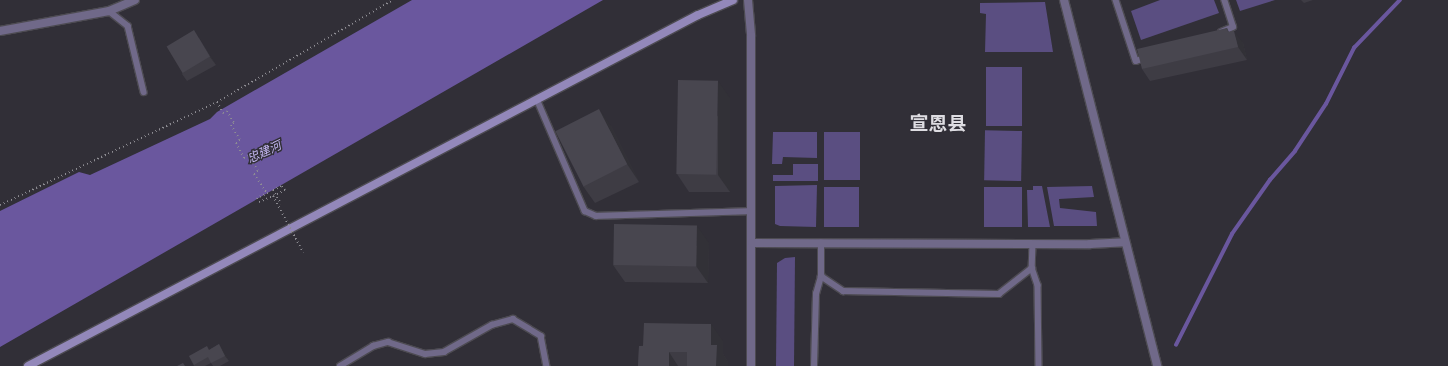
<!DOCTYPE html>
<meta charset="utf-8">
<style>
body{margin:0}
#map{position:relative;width:1448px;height:366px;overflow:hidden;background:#312f37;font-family:Merriweather,"Noto Sans SC",serif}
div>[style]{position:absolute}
.green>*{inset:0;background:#5a4e81;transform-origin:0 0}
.water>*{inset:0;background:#6a579e}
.stream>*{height:3.5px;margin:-1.75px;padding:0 1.75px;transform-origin:1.75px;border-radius:1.75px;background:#6a579e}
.path>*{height:2px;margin-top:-1px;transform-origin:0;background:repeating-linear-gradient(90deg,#8e8d93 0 1px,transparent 0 4px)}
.roads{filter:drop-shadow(1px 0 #4d4b52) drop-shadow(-1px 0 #4d4b52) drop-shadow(0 1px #4d4b52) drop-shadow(0 -1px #4d4b52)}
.service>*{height:5.5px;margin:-2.75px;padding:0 2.75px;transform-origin:2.75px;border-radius:2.75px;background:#706989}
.tertiary>*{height:8px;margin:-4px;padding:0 4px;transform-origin:4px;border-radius:4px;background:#706989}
.secondary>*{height:8px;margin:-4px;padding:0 4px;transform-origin:4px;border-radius:4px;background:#9388ba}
.path-bridge>*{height:2px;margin-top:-1px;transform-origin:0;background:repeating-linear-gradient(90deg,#8e8d93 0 1px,transparent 0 4px)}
.wall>*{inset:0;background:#3e3c44}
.shaded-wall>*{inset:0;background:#323137}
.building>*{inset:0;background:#48464f;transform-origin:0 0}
span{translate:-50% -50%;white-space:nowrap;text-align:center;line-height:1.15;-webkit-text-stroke:3px #312f37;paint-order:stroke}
.water-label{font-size:12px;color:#c5b8f4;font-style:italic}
.town-label{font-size:19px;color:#dedde2;font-weight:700}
</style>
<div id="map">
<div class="green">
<i style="clip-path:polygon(1160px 0,1214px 0,1219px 13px,1141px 40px,1131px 11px)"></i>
<i style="clip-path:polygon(1236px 0,1275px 0,1240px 11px)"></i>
<i style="clip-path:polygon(1045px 2px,1053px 52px,985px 52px,986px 14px,980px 13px,980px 3px)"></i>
<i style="left:986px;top:67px;width:36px;height:59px"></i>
<i style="left:1022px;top:131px;width:50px;height:37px;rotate:91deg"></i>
<i style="clip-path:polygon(773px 132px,817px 132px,817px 158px,783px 157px,782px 164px,772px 164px)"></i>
<i style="left:824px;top:132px;width:36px;height:48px"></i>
<i style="clip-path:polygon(793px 164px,818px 164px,818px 181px,773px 181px,773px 175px,793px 175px)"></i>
<i style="clip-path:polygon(817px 185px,816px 227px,780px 226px,775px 224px,775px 186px)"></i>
<i style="clip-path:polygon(1033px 186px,1042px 186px,1050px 227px,1028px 227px,1027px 190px,1033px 190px)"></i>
<i style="clip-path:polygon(1092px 186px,1094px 197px,1059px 199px,1060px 208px,1096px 212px,1097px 226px,1054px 226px,1047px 187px)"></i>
<i style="left:824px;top:187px;width:35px;height:40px"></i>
<i style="left:984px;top:187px;width:38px;height:40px"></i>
<i style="clip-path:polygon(795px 257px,794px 366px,776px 366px,777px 263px,785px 258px)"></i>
</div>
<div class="water">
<i style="clip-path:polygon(412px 0,603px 0,0 347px,0 211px,79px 172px,90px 175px,210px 119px,217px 112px)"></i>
</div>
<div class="stream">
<i style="left:1176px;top:345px;width:124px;rotate:-63.2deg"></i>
<i style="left:1232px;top:234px;width:66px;rotate:-54.9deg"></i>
<i style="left:1270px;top:180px;width:38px;rotate:-49deg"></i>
<i style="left:1295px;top:151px;width:56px;rotate:-56.6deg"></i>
<i style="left:1326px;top:104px;width:63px;rotate:-63.4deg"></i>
<i style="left:1354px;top:48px;width:66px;rotate:-46.2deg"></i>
</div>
<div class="path">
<i style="left:217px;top:102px;width:13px;rotate:61deg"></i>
<i style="left:223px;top:113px;width:4px;rotate:-27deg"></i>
<i style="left:227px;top:111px;width:14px;rotate:60deg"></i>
<i style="left:234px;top:123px;width:4px;rotate:146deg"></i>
<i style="left:231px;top:125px;width:17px;rotate:59deg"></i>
<i style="left:240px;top:140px;width:5px;rotate:143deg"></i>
<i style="left:236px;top:143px;width:17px;rotate:62deg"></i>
<i style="left:244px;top:158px;width:5px;rotate:-22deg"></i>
<i style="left:249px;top:156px;width:17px;rotate:59deg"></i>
<i style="left:258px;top:171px;width:5px;rotate:143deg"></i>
<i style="left:254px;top:174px;width:22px;rotate:56deg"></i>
<i style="left:273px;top:190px;width:16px;rotate:60deg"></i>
<i style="left:268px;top:193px;width:12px;rotate:156deg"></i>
<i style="left:257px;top:198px;width:4px;rotate:63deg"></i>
<i style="left:259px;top:202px;width:15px;rotate:-23deg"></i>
<i style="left:0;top:205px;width:240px;rotate:-25.4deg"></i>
<i style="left:217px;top:102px;width:203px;rotate:-30.1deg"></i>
</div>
<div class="roads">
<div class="service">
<i style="left:1116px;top:0;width:64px;rotate:71.8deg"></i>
<i style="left:1136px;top:61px;width:10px;rotate:-17deg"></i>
<i style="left:109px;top:11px;width:24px;rotate:38deg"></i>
<i style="left:128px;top:26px;width:68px;rotate:76.4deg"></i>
<i style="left:1221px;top:32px;width:13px;rotate:-23deg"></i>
<i style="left:1233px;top:27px;width:28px;rotate:-108deg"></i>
<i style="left:537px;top:99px;width:122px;rotate:66.8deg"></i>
<i style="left:585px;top:211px;width:12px;rotate:24deg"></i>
<i style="left:596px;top:216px;width:156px;rotate:-1.8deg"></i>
<i style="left:1033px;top:244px;width:24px;rotate:92deg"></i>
<i style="left:1032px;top:268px;width:18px;rotate:71deg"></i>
<i style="left:1038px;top:285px;width:81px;rotate:89.3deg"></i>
<i style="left:821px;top:276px;width:27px;rotate:34deg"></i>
<i style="left:843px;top:291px;width:156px;rotate:1.1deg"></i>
<i style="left:999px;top:294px;width:42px;rotate:-38.2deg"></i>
<i style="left:340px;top:366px;width:39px;rotate:-31deg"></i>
<i style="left:373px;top:346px;width:16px;rotate:-15deg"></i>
<i style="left:388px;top:342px;width:39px;rotate:18deg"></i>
<i style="left:425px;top:354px;width:19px;rotate:-6deg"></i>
<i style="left:444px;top:352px;width:55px;rotate:-29.4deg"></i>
<i style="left:492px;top:325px;width:22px;rotate:-16deg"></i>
<i style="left:513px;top:319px;width:33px;rotate:31deg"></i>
<i style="left:541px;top:336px;width:31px;rotate:79deg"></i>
<i style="left:814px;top:366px;width:72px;rotate:-88.4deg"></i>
<i style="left:816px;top:294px;width:19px;rotate:-74deg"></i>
<i style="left:821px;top:276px;width:33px;rotate:-90deg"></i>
</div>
<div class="tertiary">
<i style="left:748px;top:0;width:36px;rotate:85deg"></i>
<i style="left:751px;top:36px;width:330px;rotate:90deg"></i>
<i style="left:1064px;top:0;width:378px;rotate:75.7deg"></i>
<i style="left:0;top:31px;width:111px;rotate:-10.4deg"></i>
<i style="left:109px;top:11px;width:28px;rotate:-23deg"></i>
<i style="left:752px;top:243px;width:338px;rotate:0.2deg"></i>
<i style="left:1090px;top:244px;width:35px;rotate:-3deg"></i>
</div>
<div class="secondary">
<i style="left:28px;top:366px;width:756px;rotate:-27.65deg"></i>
<i style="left:698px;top:15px;width:38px;rotate:-23deg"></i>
</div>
</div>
<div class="path-bridge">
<i style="left:273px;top:190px;width:10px;rotate:-24deg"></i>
<i style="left:282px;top:186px;width:5px;rotate:53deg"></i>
<i style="left:285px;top:190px;width:13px;rotate:153deg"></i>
<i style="left:273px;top:196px;width:64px;rotate:61.8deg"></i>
</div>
<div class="wall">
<i style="clip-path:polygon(1301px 0,1313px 0,1304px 3px)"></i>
<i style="clip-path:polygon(1227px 28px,1229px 32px,1243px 43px,1247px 60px,1150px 81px,1142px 69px)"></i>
<i style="clip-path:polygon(199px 38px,216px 65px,187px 81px,182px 74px)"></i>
<i style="clip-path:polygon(730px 98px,730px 192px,689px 192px,677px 174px)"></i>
<i style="clip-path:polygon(611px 126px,639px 182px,595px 203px,583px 186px)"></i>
<i style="clip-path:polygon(709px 243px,708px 283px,625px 282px,613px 265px)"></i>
<i style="clip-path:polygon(723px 341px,723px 354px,728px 362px,728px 366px,638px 366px,639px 346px)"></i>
<i style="clip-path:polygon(219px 344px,229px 361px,220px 366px,213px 366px,211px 363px,205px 366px,194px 366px,189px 356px,209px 350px)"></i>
</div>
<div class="shaded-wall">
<i style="clip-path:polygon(194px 30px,199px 38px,216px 65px,210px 57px)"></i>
<i style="clip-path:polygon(1234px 31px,1243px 43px,1247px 60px,1238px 47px)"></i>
<i style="clip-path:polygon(718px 81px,730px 98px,730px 192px,718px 175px)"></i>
<i style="clip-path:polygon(599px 109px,611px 126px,639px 182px,627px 164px)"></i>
<i style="clip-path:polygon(697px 226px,709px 243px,708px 283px,696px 266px)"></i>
<i style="clip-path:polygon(711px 324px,723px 341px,723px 354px,728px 362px,728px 366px,716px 366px,711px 345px)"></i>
<i style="clip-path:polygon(219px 344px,223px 350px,229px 361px,225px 356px)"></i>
<i style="clip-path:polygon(669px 352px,678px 366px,669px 366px)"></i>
</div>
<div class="building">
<i style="clip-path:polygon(1227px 28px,1228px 32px,1234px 31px,1238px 47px,1142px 69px,1137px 49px)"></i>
<i style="left:194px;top:30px;width:31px;height:32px;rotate:59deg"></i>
<i style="left:678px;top:80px;width:40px;height:94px;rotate:1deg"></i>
<i style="left:599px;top:109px;width:62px;height:49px;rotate:63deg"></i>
<i style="left:614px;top:224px;width:83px;height:41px;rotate:1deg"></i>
<i style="clip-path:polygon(644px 323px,711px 324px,711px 345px,717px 345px,716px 366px,687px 366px,687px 352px,669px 352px,669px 366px,638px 366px,639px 346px,643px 346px)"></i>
<i style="clip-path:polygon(219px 344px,225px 356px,211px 363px,208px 357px,194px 365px,189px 356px,207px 346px,209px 350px)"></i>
<i style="clip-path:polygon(183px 363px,185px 366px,177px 366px)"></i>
</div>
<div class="water-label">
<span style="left:264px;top:152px;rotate:-25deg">忠建河</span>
</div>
<div class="town-label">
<span style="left:938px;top:124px">宣恩县</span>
</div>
</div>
